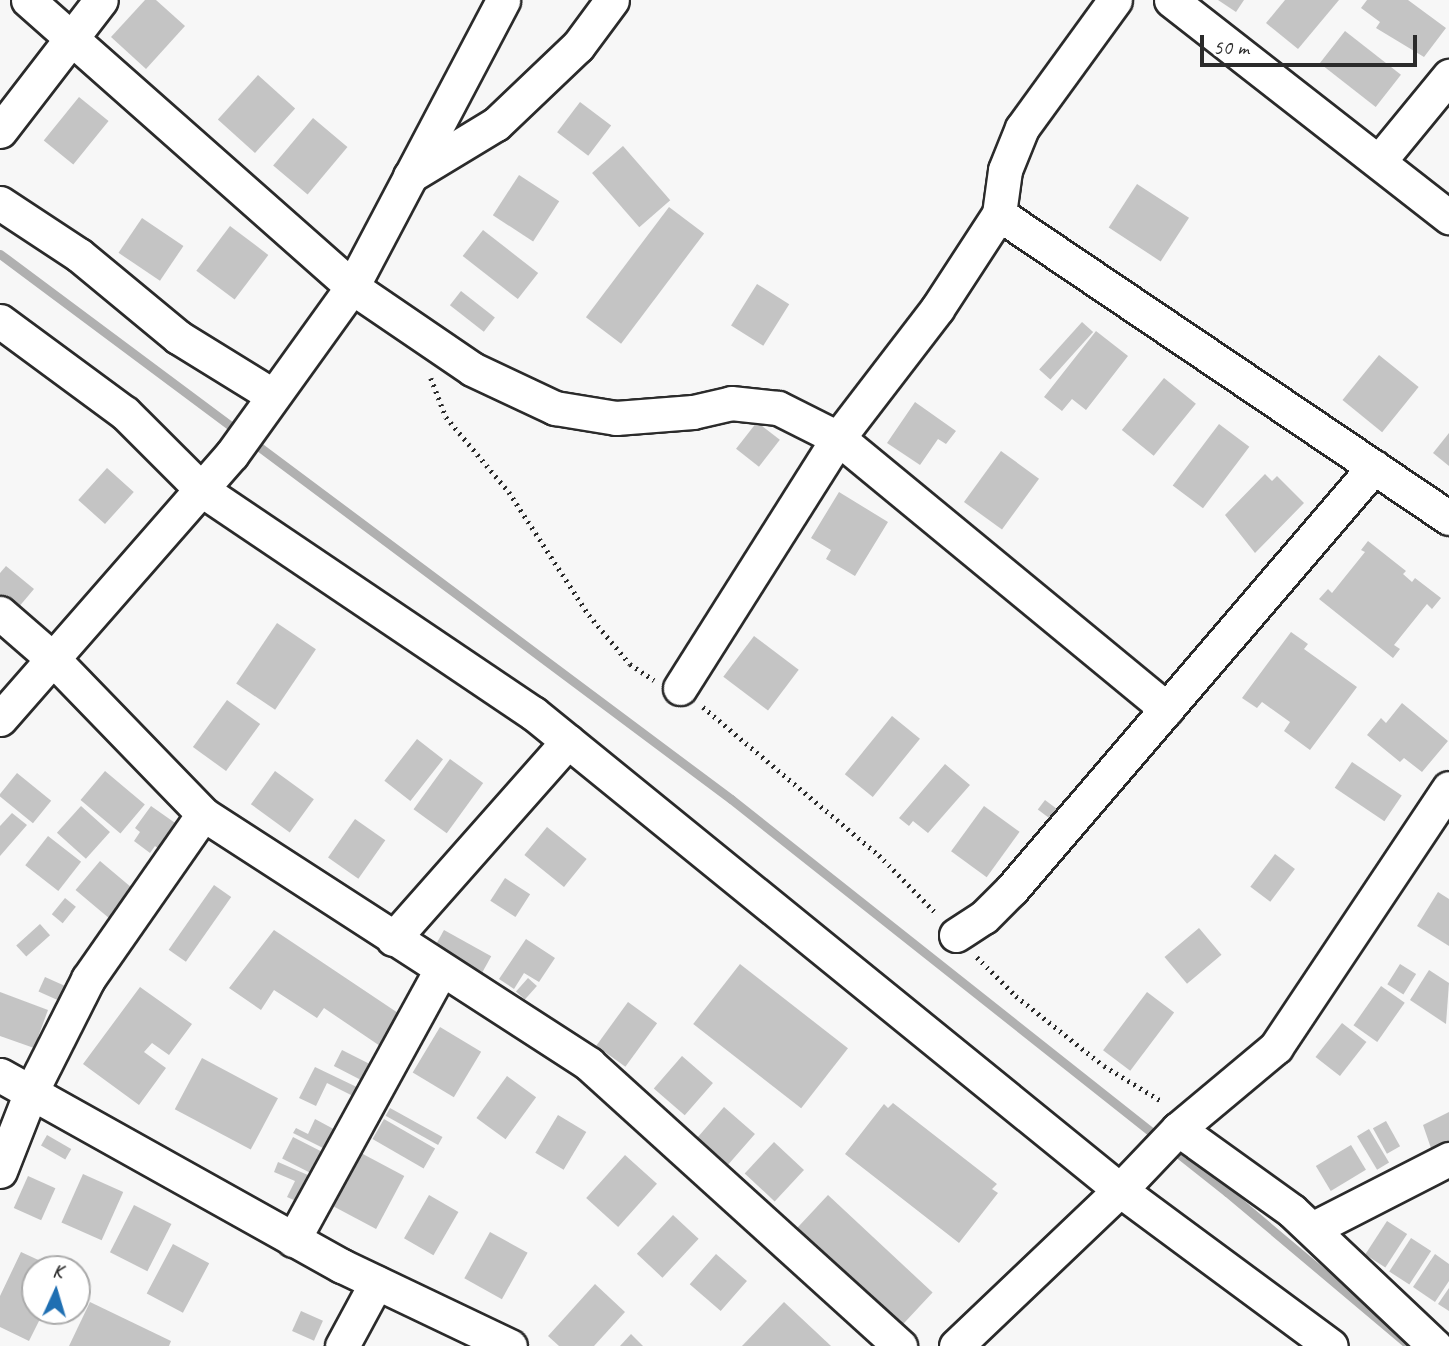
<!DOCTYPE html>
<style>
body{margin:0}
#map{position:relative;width:1449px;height:1346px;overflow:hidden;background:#f7f7f7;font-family:Caveat,sans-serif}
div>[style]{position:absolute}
.stream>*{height:9px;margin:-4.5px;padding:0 4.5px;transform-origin:4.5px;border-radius:4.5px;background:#b0b0b0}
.building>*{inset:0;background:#c4c4c4;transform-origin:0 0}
.path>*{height:4.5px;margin-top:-2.25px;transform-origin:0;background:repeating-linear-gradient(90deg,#2b2b2b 0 2px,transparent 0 7px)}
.roads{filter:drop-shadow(2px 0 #2b2b2b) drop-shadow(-2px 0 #2b2b2b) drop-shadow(0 2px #2b2b2b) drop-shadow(0 -2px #2b2b2b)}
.minor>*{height:33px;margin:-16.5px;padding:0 16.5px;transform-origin:16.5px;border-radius:16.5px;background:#fff}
span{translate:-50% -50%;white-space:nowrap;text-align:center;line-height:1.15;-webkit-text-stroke:5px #fff;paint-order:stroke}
.north{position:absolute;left:21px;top:1255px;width:70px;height:70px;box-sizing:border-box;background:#fff;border:2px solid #aaa;border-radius:50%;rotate:4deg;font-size:19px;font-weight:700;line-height:28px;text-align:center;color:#2b2b2b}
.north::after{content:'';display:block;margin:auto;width:24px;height:32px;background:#1f6fb2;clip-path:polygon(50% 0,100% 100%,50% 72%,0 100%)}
.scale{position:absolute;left:1200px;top:35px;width:217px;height:32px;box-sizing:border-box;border:4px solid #2b2b2b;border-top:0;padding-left:9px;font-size:21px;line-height:24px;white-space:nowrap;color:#2b2b2b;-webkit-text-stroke:5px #fff;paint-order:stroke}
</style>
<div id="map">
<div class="stream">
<i style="left:0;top:254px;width:298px;rotate:36.7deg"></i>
<i style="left:250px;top:440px;width:600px;rotate:36.74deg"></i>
<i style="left:731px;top:799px;width:633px;rotate:38.39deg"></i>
<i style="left:1227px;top:1192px;width:239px;rotate:40.1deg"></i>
</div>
<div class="building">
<i style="clip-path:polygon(145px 0,156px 0,185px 26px,146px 69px,111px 37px)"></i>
<i style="clip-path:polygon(1218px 0,1244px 0,1236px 12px)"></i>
<i style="clip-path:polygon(1285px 0,1339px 0,1298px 49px,1266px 23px)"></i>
<i style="clip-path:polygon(1367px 0,1408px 0,1446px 28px,1424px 57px,1376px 28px,1380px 22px,1361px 8px)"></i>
<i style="left:1345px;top:31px;width:71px;height:41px;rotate:38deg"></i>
<i style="left:258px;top:75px;width:50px;height:60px;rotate:42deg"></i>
<i style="left:79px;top:97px;width:38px;height:56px;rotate:39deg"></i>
<i style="left:580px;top:102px;width:39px;height:38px;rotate:37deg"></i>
<i style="left:313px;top:118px;width:45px;height:62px;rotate:40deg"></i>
<i style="left:623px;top:146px;width:72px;height:41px;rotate:49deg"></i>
<i style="left:519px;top:175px;width:48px;height:48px;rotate:33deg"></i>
<i style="left:1137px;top:184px;width:62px;height:52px;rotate:33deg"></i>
<i style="left:669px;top:207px;width:44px;height:138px;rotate:37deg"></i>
<i style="left:142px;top:218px;width:50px;height:42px;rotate:34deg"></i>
<i style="left:230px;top:226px;width:48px;height:56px;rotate:37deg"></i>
<i style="left:483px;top:230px;width:70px;height:33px;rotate:38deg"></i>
<i style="left:757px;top:284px;width:38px;height:49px;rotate:32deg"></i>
<i style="left:461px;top:291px;width:43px;height:18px;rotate:38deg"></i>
<i style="left:1082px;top:322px;width:15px;height:64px;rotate:42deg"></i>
<i style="clip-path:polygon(1096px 331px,1128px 356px,1086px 410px,1072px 399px,1062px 411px,1044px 397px)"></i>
<i style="left:1379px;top:355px;width:51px;height:58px;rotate:39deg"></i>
<i style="left:1164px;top:378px;width:41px;height:67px;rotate:39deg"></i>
<i style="clip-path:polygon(915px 402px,956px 431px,946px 444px,938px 439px,920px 465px,887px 443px)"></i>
<i style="left:757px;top:422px;width:29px;height:34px;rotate:38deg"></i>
<i style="left:1219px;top:424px;width:38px;height:77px;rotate:37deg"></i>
<i style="clip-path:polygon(1449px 433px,1449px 466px,1433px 453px)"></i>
<i style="left:1001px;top:451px;width:47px;height:63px;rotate:36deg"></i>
<i style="left:107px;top:468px;width:36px;height:43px;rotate:42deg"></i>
<i style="clip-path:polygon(1265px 474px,1272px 481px,1277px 476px,1304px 503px,1255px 553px,1225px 515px)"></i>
<i style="clip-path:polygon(839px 492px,888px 522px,855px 576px,826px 559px,831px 550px,811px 538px)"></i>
<i style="clip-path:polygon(1368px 541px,1406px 571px,1403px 574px,1412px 582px,1415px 578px,1441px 598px,1432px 609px,1427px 604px,1394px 645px,1400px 649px,1393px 658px,1319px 599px,1328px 589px,1332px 593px,1365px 552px,1361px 550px)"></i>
<i style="clip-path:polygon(6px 566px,34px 589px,12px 615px,0 604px,0 573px)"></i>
<i style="left:277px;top:623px;width:47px;height:73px;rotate:34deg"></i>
<i style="clip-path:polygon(1291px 632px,1308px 644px,1304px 649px,1357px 687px,1310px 750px,1284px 731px,1290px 722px,1262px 702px,1257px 708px,1242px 698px)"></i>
<i style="left:754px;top:636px;width:56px;height:51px;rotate:37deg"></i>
<i style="left:227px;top:700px;width:41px;height:58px;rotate:36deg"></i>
<i style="clip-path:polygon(1402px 703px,1448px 741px,1422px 772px,1404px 758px,1400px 762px,1367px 735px,1381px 718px,1386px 723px)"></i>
<i style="left:892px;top:716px;width:36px;height:75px;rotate:39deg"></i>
<i style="left:417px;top:739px;width:33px;height:53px;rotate:38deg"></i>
<i style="left:450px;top:759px;width:41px;height:62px;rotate:36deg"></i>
<i style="left:1352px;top:762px;width:60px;height:31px;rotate:34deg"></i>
<i style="clip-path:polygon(945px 764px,970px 785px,928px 833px,913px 821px,909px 826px,899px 818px)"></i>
<i style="left:105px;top:771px;width:52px;height:38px;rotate:40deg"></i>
<i style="left:275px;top:771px;width:48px;height:41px;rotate:36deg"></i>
<i style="left:17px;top:773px;width:44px;height:29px;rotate:39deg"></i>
<i style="left:1045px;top:800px;width:15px;height:12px;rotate:37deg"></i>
<i style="left:81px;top:806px;width:39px;height:36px;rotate:42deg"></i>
<i style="clip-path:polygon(151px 806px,178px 825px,160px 850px,155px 846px,150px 853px,134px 841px,140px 832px,135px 828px)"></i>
<i style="left:984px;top:806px;width:44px;height:56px;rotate:36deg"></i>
<i style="clip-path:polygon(12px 813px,27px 825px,0 856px,0 826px)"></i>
<i style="left:355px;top:819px;width:37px;height:47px;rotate:35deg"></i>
<i style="left:547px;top:827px;width:51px;height:36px;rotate:39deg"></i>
<i style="left:48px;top:836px;width:42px;height:37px;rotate:38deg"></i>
<i style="left:1275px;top:854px;width:25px;height:41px;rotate:37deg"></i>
<i style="left:100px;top:861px;width:45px;height:38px;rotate:40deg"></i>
<i style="left:505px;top:878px;width:30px;height:27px;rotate:33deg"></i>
<i style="left:214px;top:885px;width:21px;height:79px;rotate:35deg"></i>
<i style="clip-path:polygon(1438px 892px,1449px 899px,1449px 946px,1417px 926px)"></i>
<i style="left:65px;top:898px;width:14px;height:21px;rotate:39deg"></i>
<i style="left:40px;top:924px;width:15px;height:32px;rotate:48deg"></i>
<i style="left:1199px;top:928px;width:35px;height:45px;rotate:50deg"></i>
<i style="clip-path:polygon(274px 930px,404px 1017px,383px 1048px,324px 1008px,317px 1018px,274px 990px,261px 1010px,229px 988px)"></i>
<i style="left:444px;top:930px;width:54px;height:18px;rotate:29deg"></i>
<i style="clip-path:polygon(526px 939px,555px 958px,539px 982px,524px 973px,514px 989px,499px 979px)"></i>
<i style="left:740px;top:964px;width:137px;height:76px;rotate:38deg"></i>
<i style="left:1400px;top:964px;width:19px;height:24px;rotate:32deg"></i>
<i style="clip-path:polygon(1429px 970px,1449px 983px,1446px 1024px,1410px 1000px)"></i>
<i style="left:45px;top:977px;width:30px;height:16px;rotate:24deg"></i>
<i style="left:528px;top:978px;width:12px;height:18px;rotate:42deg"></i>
<i style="left:1381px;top:986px;width:29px;height:48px;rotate:35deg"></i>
<i style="clip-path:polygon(140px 987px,192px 1024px,169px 1055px,152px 1043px,144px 1052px,166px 1068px,139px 1105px,83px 1064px)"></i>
<i style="clip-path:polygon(0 992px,48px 1010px,34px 1048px,0 1036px)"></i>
<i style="left:1147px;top:992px;width:34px;height:73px;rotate:37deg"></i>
<i style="left:628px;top:1002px;width:36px;height:54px;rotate:36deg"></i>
<i style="left:1342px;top:1023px;width:31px;height:43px;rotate:38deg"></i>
<i style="left:440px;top:1027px;width:48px;height:53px;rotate:31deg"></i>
<i style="left:342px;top:1050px;width:30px;height:18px;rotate:27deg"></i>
<i style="left:682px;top:1056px;width:41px;height:43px;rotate:41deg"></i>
<i style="left:202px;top:1058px;width:86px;height:58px;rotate:28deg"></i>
<i style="clip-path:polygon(315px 1067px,363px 1090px,359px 1099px,327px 1083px,316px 1106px,299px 1098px)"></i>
<i style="left:507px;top:1076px;width:36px;height:52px;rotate:36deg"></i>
<i style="clip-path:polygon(893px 1103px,997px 1184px,992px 1189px,998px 1193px,959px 1243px,845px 1154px,884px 1104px,888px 1108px)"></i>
<i style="left:724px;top:1107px;width:41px;height:45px;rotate:41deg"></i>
<i style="left:390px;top:1108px;width:60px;height:9px;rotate:29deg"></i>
<i style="clip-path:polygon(1449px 1112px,1449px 1149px,1433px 1154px,1423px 1125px)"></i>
<i style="left:558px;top:1115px;width:33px;height:44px;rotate:31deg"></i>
<i style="clip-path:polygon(315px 1119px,341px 1133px,331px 1152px,293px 1133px,296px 1128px,308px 1134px)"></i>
<i style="left:384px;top:1119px;width:59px;height:23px;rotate:30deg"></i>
<i style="left:1386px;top:1121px;width:29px;height:15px;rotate:61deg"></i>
<i style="left:1369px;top:1129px;width:39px;height:14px;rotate:59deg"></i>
<i style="left:47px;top:1135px;width:28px;height:12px;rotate:30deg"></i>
<i style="left:293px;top:1137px;width:38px;height:24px;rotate:27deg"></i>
<i style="left:774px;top:1142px;width:41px;height:43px;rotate:43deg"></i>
<i style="left:1351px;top:1145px;width:29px;height:41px;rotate:59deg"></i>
<i style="left:361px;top:1153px;width:49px;height:60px;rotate:28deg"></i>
<i style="left:625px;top:1155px;width:43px;height:58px;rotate:42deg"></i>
<i style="clip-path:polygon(278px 1162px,317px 1179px,305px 1205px,287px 1197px,295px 1181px,274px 1172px)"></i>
<i style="left:83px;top:1174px;width:44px;height:53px;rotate:24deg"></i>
<i style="left:28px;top:1176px;width:30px;height:35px;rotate:24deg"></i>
<i style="left:429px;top:1195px;width:34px;height:50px;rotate:30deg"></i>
<i style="left:828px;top:1195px;width:143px;height:49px;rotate:43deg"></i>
<i style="left:134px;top:1205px;width:42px;height:53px;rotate:27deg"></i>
<i style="left:673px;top:1215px;width:35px;height:53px;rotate:43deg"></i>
<i style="left:1387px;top:1221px;width:24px;height:40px;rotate:33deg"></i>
<i style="left:490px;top:1232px;width:43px;height:53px;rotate:29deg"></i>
<i style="left:1411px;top:1238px;width:24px;height:40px;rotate:33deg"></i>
<i style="left:173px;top:1244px;width:41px;height:56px;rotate:28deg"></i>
<i style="clip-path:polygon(21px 1252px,58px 1269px,35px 1269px,35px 1311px,44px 1311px,29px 1341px,0 1327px,0 1296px)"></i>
<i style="left:716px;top:1254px;width:41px;height:40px;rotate:41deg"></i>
<i style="clip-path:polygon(1435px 1254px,1449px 1264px,1449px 1281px,1435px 1302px,1413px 1287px)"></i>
<i style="clip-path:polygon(595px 1284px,625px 1312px,594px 1346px,559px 1346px,548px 1336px)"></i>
<i style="clip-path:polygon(1449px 1288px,1449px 1311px,1438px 1304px)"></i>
<i style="clip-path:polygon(90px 1302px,171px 1341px,169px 1346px,69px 1346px)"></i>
<i style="clip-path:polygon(784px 1302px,831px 1346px,742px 1346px)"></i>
<i style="left:301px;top:1311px;width:24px;height:22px;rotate:24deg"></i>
<i style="clip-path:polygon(631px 1334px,643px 1346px,620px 1346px)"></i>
</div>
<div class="path">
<i style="left:431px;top:378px;width:42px;rotate:69deg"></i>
<i style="left:446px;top:417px;width:98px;rotate:50deg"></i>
<i style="left:509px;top:492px;width:147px;rotate:57deg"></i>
<i style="left:589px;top:615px;width:64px;rotate:50.1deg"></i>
<i style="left:630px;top:664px;width:29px;rotate:34deg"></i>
<i style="left:703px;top:707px;width:230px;rotate:40.1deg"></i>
<i style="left:879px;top:855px;width:80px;rotate:45.5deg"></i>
<i style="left:977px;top:957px;width:55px;rotate:45deg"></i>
<i style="left:1016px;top:996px;width:112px;rotate:38.5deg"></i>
<i style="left:1104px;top:1066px;width:69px;rotate:31.4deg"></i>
</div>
<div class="roads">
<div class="minor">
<i style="left:28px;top:0;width:433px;rotate:41.5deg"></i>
<i style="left:352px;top:287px;width:145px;rotate:34.3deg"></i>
<i style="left:472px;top:369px;width:92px;rotate:25.2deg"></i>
<i style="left:555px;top:408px;width:62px;rotate:9.3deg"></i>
<i style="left:616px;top:418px;width:77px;rotate:-4.5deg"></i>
<i style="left:693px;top:412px;width:39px;rotate:-13deg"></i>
<i style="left:731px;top:403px;width:47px;rotate:6.1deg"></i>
<i style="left:778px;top:408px;width:67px;rotate:26.6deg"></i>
<i style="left:838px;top:438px;width:426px;rotate:39.5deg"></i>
<i style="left:1171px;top:0;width:353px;rotate:38deg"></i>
<i style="left:0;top:131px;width:165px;rotate:-52.4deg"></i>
<i style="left:1380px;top:160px;width:109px;rotate:-50.6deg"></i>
<i style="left:410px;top:176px;width:100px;rotate:-31.2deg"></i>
<i style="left:496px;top:124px;width:113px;rotate:-43.6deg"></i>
<i style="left:578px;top:46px;width:57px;rotate:-53.5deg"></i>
<i style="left:0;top:203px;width:95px;rotate:33.4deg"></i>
<i style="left:79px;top:255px;width:129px;rotate:39.6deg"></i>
<i style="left:178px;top:337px;width:110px;rotate:31.7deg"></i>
<i style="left:999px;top:214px;width:543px;rotate:34.04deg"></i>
<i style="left:0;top:321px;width:155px;rotate:36.4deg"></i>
<i style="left:125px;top:413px;width:109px;rotate:45deg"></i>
<i style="left:202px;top:490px;width:399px;rotate:34deg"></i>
<i style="left:533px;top:713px;width:756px;rotate:39.1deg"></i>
<i style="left:1120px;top:1190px;width:262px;rotate:36.5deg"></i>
<i style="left:0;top:613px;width:72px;rotate:41deg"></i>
<i style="left:54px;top:660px;width:214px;rotate:45.9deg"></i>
<i style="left:203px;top:814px;width:460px;rotate:32.9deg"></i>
<i style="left:589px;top:1064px;width:420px;rotate:42.2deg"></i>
<i style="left:680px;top:688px;width:296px;rotate:-57.7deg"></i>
<i style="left:838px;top:438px;width:163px;rotate:-52.5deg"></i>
<i style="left:937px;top:309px;width:113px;rotate:-56.9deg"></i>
<i style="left:999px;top:214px;width:44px;rotate:-82.2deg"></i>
<i style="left:1005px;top:170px;width:45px;rotate:-68deg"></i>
<i style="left:1022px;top:128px;width:158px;rotate:-54deg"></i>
<i style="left:0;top:719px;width:352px;rotate:-48.8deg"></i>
<i style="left:232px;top:454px;width:206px;rotate:-54.3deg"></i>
<i style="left:352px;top:287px;width:324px;rotate:-62.2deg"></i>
<i style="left:956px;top:935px;width:33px;rotate:-33deg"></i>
<i style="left:984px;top:917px;width:40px;rotate:-45deg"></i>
<i style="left:1012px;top:889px;width:556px;rotate:-49.38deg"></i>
<i style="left:393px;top:939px;width:264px;rotate:-48.5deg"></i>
<i style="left:0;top:1075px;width:392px;rotate:29.2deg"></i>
<i style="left:342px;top:1266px;width:186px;rotate:25.5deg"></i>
<i style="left:1178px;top:1129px;width:140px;rotate:35.7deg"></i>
<i style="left:1292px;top:1211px;width:197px;rotate:43.4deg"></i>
<i style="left:0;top:1171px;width:85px;rotate:-68.6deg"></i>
<i style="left:31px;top:1092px;width:127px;rotate:-63.2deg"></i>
<i style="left:88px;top:979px;width:201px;rotate:-55.1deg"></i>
<i style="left:1312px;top:1229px;width:154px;rotate:-27.1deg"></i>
<i style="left:293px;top:1240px;width:308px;rotate:-61.3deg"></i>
<i style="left:342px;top:1346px;width:72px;rotate:-61.6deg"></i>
<i style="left:956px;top:1346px;width:226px;rotate:-43.6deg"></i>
<i style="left:1120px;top:1190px;width:84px;rotate:-46.4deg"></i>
<i style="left:1178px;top:1129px;width:128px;rotate:-39.9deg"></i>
<i style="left:1276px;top:1047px;width:311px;rotate:-56.3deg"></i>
</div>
</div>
<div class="north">K</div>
<div class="scale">50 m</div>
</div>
